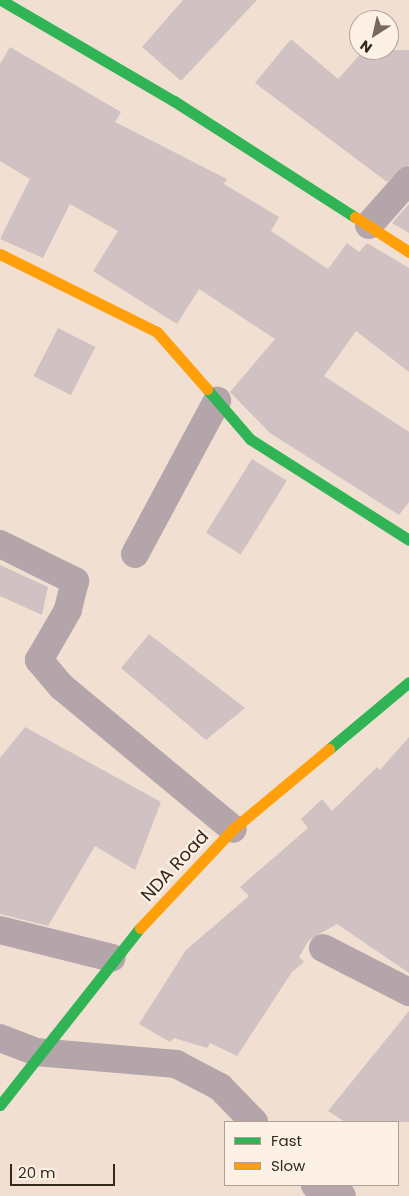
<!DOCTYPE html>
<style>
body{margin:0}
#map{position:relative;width:409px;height:1196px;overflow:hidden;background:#f1e0d2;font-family:Poppins,sans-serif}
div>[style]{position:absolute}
.building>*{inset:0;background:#d0c1c3;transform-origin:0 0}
.street>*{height:28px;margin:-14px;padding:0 14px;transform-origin:14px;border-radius:14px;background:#b4a5aa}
.fast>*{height:11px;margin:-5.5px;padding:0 5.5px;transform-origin:5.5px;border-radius:5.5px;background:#30b455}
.slow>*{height:11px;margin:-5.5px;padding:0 5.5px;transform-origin:5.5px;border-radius:5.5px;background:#ff9f0a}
span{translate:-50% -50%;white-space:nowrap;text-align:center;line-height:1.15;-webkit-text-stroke:4.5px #fdf1e6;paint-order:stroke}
.street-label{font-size:18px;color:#34291f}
.legend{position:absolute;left:224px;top:1121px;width:175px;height:65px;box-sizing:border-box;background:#fdf1e6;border:1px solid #ada196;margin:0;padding:6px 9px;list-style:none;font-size:15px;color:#34291f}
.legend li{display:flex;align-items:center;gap:10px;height:25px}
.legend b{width:25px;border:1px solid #ada196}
.north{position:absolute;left:349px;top:10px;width:50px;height:50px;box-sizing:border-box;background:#fdf1e6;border:1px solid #ada196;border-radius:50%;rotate:215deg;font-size:14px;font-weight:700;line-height:20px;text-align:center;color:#34291f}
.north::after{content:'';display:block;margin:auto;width:18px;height:22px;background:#76695e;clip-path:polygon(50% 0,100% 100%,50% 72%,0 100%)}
.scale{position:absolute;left:10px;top:1164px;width:105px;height:22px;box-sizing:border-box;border:2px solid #34291f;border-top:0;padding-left:6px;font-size:15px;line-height:18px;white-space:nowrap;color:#34291f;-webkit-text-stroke:4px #fdf1e6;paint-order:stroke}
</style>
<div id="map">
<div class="building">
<i style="clip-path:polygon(183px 0,257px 0,181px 81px,142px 47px)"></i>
<i style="clip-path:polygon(291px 39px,338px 79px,364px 50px,409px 50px,409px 165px,387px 182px,255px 83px)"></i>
<i style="clip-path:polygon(10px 47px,121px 112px,115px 122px,227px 179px,224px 184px,279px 217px,271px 231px,328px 269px,347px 243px,359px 252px,367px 243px,409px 268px,409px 372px,356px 331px,324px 376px,409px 432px,409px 502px,399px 515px,270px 433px,230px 392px,275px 339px,199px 289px,177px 324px,93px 271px,118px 231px,70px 204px,43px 258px,0 239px,30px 179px,0 161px,0 64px)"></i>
<i style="clip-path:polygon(409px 204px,409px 233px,392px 223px)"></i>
<i style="left:58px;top:328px;width:42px;height:54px;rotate:27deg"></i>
<i style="left:252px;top:459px;width:41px;height:87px;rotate:32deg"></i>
<i style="clip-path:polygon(0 565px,48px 587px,42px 615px,0 596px)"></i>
<i style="clip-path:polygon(149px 634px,245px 708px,206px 740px,121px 668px)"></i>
<i style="clip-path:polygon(25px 727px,161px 802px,135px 870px,95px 846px,48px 926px,0 914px,0 758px)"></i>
<i style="clip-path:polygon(409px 737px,409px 973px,337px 924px,309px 940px,299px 957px,304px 962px,292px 972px,237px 1056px,210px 1043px,207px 1048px,174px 1038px,170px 1042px,139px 1024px,186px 950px,249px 896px,240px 887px,308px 828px,301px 819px,322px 799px,332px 811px,377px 767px,380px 770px)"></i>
<i style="clip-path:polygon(409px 1011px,409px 1122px,345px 1122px,328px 1111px)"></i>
</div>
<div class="street">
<i style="left:369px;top:225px;width:60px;rotate:-48.4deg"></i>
<i style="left:0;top:544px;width:84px;rotate:26.3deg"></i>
<i style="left:75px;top:581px;width:30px;rotate:104deg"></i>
<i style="left:68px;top:610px;width:58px;rotate:120.1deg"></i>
<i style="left:39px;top:660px;width:35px;rotate:50deg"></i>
<i style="left:62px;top:687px;width:222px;rotate:39.7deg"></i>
<i style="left:135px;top:554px;width:174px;rotate:-61.8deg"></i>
<i style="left:0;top:930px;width:115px;rotate:14deg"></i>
<i style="left:323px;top:948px;width:97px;rotate:27.1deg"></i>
<i style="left:0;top:1038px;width:39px;rotate:21deg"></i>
<i style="left:36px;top:1052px;width:141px;rotate:4.9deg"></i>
<i style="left:176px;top:1064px;width:50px;rotate:27.6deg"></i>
<i style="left:220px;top:1087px;width:49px;rotate:45.8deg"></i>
<i style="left:315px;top:1185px;width:29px;rotate:22deg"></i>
</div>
<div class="fast">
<i style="left:1px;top:0;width:200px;rotate:30.3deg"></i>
<i style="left:174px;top:101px;width:215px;rotate:32.7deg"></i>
<i style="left:207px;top:389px;width:66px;rotate:49.3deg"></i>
<i style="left:250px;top:439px;width:188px;rotate:32.4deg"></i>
<i style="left:329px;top:749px;width:104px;rotate:-39.9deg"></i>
<i style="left:0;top:1105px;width:226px;rotate:-51.7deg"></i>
</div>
<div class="slow">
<i style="left:355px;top:217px;width:64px;rotate:32.9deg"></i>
<i style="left:0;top:254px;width:175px;rotate:26.4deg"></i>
<i style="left:157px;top:332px;width:76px;rotate:48.7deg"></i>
<i style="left:140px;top:928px;width:136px;rotate:-46.8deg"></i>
<i style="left:233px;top:829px;width:125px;rotate:-39.8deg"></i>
</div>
<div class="street-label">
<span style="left:175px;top:866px;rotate:-47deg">NDA Road</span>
</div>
<ul class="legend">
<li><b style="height:6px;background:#30b455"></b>Fast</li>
<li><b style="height:6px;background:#ff9f0a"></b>Slow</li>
</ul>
<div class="north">N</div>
<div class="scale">20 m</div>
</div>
